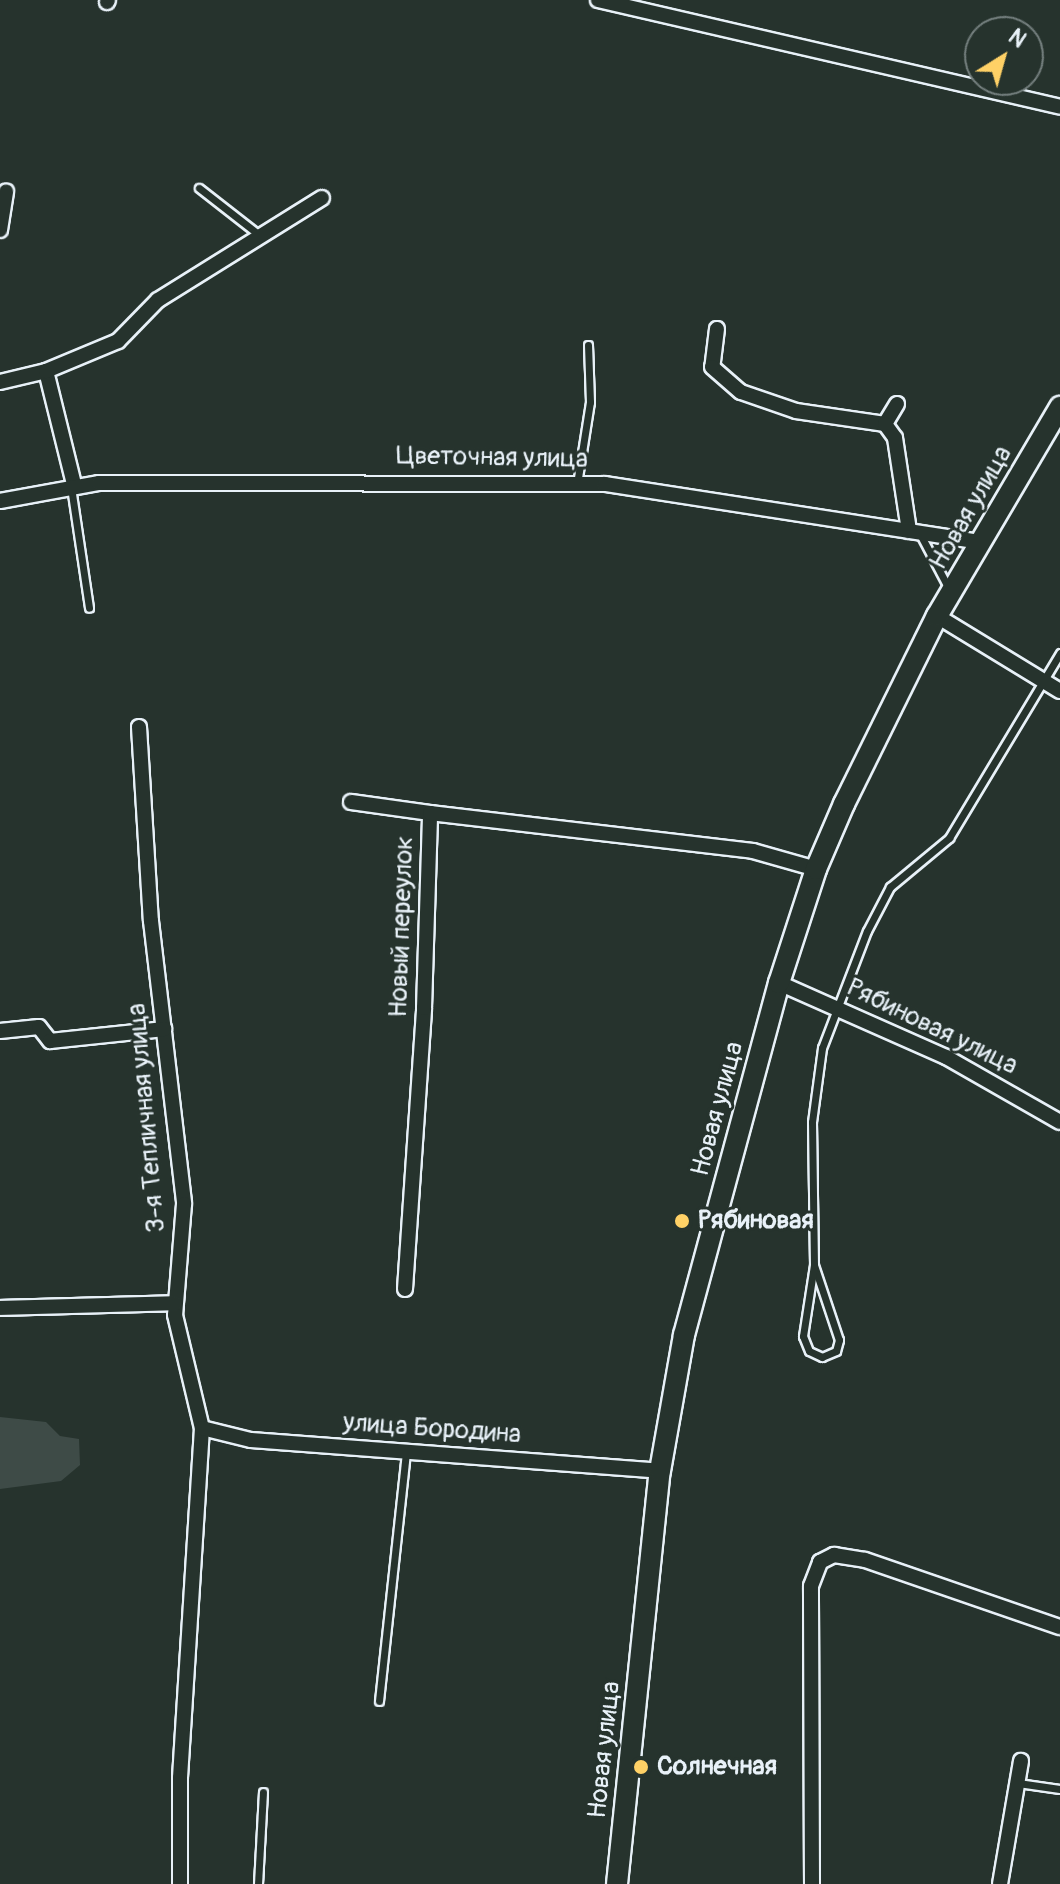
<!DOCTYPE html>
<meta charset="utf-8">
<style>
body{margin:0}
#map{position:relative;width:1060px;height:1884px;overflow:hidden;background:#26332d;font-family:Pangolin,sans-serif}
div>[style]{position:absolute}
.green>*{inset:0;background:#3e4b47}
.roads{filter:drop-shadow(2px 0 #e8f1f8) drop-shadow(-2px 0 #e8f1f8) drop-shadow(0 2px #e8f1f8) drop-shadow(0 -2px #e8f1f8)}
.service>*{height:7px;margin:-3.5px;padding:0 3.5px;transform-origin:3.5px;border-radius:3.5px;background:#26332d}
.minor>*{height:14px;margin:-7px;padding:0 7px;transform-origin:7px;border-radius:7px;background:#26332d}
.secondary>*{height:20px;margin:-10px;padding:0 10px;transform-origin:10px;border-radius:10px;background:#26332d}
.dots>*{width:22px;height:22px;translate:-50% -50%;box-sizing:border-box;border:4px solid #26332d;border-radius:50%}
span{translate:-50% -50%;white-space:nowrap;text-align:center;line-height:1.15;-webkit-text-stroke:6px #26332d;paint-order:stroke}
.street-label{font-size:26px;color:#e8f1f8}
.poi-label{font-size:26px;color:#e8f1f8;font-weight:700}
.left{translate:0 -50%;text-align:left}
.north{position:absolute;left:964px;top:16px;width:80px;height:80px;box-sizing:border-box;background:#26332d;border:2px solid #747f7e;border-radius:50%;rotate:37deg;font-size:22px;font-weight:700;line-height:32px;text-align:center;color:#e8f1f8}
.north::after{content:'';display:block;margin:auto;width:28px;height:36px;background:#ffd166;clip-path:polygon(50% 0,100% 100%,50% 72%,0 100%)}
</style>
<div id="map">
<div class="green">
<i style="clip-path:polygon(0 1417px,46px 1422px,60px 1436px,79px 1439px,80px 1465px,61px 1481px,0 1489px)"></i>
</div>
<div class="roads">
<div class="service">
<i style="left:199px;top:188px;width:75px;rotate:37.9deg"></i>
<i style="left:577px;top:484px;width:83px;rotate:-81deg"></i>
<i style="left:590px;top:402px;width:57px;rotate:-92deg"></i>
<i style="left:71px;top:487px;width:122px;rotate:81.5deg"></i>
<i style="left:920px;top:534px;width:64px;rotate:62.2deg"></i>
<i style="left:814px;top:1265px;width:79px;rotate:71.6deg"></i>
<i style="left:839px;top:1340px;width:11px;rotate:105deg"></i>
<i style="left:836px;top:1351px;width:15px;rotate:157deg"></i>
<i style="left:822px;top:1357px;width:14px;rotate:-155deg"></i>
<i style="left:809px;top:1351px;width:16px;rotate:-112deg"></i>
<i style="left:803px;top:1336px;width:72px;rotate:-81.2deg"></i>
<i style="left:814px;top:1265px;width:143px;rotate:-90.8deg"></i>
<i style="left:812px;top:1122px;width:75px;rotate:-82.3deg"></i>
<i style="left:822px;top:1048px;width:125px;rotate:-69deg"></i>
<i style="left:867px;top:931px;width:50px;rotate:-62.4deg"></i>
<i style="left:890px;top:887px;width:77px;rotate:-39.7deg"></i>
<i style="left:949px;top:838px;width:216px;rotate:-59deg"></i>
<i style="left:379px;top:1701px;width:250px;rotate:-83.8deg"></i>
<i style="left:1018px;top:1783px;width:42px;rotate:8.1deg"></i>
<i style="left:258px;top:1884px;width:92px;rotate:-86.9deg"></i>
</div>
<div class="minor">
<i style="left:598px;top:0;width:474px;rotate:13deg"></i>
<i style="left:107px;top:2px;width:2px;rotate:-63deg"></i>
<i style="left:0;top:230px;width:39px;rotate:-81deg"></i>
<i style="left:717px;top:329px;width:38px;rotate:97deg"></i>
<i style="left:712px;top:367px;width:38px;rotate:41deg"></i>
<i style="left:741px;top:392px;width:58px;rotate:19.1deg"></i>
<i style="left:796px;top:411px;width:90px;rotate:8.3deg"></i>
<i style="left:46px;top:371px;width:116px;rotate:76.1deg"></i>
<i style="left:0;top:382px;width:47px;rotate:-13.4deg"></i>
<i style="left:46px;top:371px;width:78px;rotate:-22.6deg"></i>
<i style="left:118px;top:341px;width:57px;rotate:-45.7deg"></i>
<i style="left:158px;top:300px;width:193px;rotate:-31.9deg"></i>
<i style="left:897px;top:404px;width:23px;rotate:121deg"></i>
<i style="left:885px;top:424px;width:17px;rotate:54deg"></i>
<i style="left:895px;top:438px;width:94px;rotate:81.4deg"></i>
<i style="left:0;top:501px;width:101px;rotate:-10.3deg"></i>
<i style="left:99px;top:483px;width:506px;rotate:0.11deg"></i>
<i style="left:605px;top:484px;width:380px;rotate:8.8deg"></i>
<i style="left:937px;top:616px;width:144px;rotate:31.4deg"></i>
<i style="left:139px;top:727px;width:194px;rotate:86.5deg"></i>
<i style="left:151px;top:921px;width:285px;rotate:83.3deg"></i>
<i style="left:184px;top:1204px;width:111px;rotate:94.6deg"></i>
<i style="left:175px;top:1315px;width:116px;rotate:76.6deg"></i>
<i style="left:202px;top:1428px;width:351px;rotate:93.6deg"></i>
<i style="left:180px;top:1778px;width:106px;rotate:90deg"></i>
<i style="left:351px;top:802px;width:80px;rotate:7.9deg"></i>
<i style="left:779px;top:983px;width:183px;rotate:23.9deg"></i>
<i style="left:946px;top:1057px;width:131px;rotate:29.7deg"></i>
<i style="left:0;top:1031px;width:39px;rotate:-6deg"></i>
<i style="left:39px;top:1027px;width:18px;rotate:52deg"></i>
<i style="left:50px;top:1041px;width:115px;rotate:-6deg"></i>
<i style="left:405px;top:1289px;width:282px;rotate:-86.1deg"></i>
<i style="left:424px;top:1008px;width:195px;rotate:-88.2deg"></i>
<i style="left:430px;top:813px;width:325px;rotate:6.7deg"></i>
<i style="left:753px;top:851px;width:66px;rotate:15.9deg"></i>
<i style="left:0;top:1308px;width:175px;rotate:-1.6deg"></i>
<i style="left:202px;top:1428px;width:50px;rotate:13.8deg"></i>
<i style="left:251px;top:1440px;width:410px;rotate:4.3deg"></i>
<i style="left:812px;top:1884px;width:298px;rotate:-90.2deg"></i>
<i style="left:811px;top:1586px;width:26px;rotate:-69deg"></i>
<i style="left:820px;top:1562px;width:16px;rotate:-27deg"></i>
<i style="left:834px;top:1555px;width:31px;rotate:9deg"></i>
<i style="left:865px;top:1560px;width:206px;rotate:19deg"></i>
<i style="left:1000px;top:1884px;width:125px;rotate:-80.3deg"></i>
</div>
<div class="secondary">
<i style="left:617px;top:1884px;width:415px;rotate:-84.1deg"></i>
<i style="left:660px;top:1471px;width:138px;rotate:-80deg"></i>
<i style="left:684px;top:1335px;width:365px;rotate:-74.9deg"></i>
<i style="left:779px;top:983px;width:120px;rotate:-72deg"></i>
<i style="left:816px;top:869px;width:71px;rotate:-66.7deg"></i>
<i style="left:844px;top:804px;width:210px;rotate:-63.7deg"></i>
<i style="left:937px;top:616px;width:243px;rotate:-59.5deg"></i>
</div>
</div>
<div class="dots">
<i style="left:682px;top:1221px;background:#ffd166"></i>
<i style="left:641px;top:1767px;background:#ffd166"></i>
</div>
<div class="street-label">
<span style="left:492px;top:458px;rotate:1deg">Цветочная улица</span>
<span style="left:971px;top:508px;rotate:-60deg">Новая улица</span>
<span style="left:402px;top:927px;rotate:-88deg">Новый переулок</span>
<span style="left:932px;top:1027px;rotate:26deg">Рябиновая улица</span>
<span style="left:718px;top:1109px;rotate:-75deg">Новая улица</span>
<span style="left:147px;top:1118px;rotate:-95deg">3-я Тепличная улица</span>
<span style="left:432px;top:1429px;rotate:4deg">улица Бородина</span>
<span style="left:605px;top:1750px;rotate:-84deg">Новая улица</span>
</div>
<div class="poi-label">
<span class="left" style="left:698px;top:1221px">Рябиновая</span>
<span class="left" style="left:657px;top:1767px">Солнечная</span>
</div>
<div class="north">N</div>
</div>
